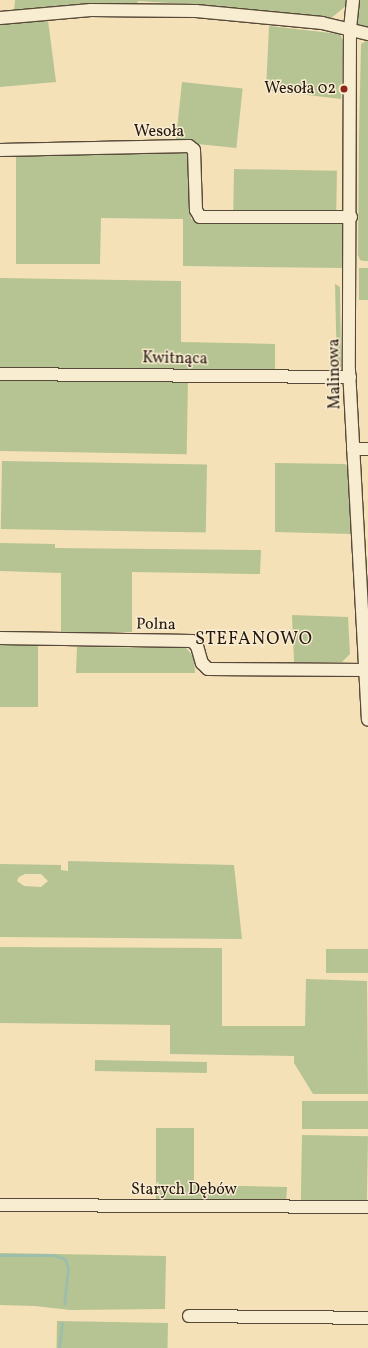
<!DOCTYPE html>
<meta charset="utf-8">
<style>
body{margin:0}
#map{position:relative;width:368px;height:1348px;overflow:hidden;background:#f5e1b8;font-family:Vollkorn,serif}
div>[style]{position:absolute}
.green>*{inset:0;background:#b6c493;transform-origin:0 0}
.stream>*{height:3px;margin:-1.5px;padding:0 1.5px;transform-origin:1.5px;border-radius:1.5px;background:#9dbeaa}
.roads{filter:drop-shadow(1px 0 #584a39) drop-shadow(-1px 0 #584a39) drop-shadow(0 1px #584a39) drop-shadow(0 -1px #584a39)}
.minor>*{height:12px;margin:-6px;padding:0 6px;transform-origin:6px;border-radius:6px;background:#f8ecd1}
.dots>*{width:11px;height:11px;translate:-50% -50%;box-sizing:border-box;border:2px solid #f8ecd1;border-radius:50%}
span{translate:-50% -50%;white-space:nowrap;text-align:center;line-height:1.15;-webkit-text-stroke:3px #f8ecd1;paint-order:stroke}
.poi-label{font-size:16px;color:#24170f}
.right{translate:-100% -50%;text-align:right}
.street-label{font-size:16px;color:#24170f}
.quarter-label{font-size:18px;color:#24170f;letter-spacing:1px}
</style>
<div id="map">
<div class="green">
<i style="clip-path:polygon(15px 0,348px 0,347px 5px,330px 19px,216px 6px,138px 1px,136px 6px,14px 12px)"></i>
<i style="clip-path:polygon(359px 0,368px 0,368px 29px,356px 24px)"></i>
<i style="clip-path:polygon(33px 19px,48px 20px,56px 82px,0 87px,0 24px)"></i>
<i style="clip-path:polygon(269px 26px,340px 34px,344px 42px,341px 99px,266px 90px)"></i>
<i style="clip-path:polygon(368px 40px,368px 261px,364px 261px,360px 260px,358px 255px,359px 135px,361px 44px)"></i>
<i style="left:182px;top:82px;width:61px;height:60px;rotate:6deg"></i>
<i style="clip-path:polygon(188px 151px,191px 219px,344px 223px,343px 268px,183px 266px,183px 219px,101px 218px,100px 264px,16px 264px,16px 155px)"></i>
<i style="left:234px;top:169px;width:103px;height:42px;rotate:1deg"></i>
<i style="left:359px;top:268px;width:9px;height:32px"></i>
<i style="clip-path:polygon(0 278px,181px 281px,181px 342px,275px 344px,275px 372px,0 369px)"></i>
<i style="clip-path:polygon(335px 284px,340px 287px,341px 367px,337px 372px)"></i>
<i style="left:0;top:378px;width:188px;height:73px;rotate:1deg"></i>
<i style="left:2px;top:461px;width:205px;height:68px;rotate:1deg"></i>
<i style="clip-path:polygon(275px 463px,345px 464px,350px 468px,352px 534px,275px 532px)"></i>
<i style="clip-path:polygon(0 543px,55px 544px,55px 548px,261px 550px,260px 574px,132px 572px,132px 632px,61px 632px,61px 573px,0 571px)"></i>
<i style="clip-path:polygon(292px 615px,348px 617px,350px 654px,342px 662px,294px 662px)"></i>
<i style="left:0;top:644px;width:38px;height:63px"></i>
<i style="clip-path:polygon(77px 647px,186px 648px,194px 657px,195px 673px,76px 673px)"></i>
<i style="clip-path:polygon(evenodd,68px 861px,234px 865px,242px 939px,0 937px,0 864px,61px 865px,61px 870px,68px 871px,68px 861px,25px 874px,41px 874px,48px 881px,41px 887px,24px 886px,17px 881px,19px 877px,25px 874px)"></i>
<i style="clip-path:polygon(0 947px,222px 948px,222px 1026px,305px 1026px,306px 979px,367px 981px,368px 1094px,313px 1094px,294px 1063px,294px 1056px,170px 1054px,170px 1025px,0 1023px)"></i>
<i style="left:326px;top:949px;width:42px;height:24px"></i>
<i style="left:95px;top:1060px;width:112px;height:11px;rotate:1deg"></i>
<i style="left:302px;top:1101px;width:66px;height:28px"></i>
<i style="clip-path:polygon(156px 1128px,194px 1128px,194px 1185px,287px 1187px,286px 1203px,156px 1202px)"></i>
<i style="left:302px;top:1135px;width:66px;height:68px;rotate:1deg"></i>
<i style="clip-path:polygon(0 1253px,166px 1256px,165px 1309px,70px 1310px,35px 1306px,0 1305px)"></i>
<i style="left:57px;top:1321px;width:111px;height:27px;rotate:1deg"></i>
</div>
<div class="stream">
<i style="left:0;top:1255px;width:54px"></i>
<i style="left:54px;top:1255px;width:12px;rotate:20deg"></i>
<i style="left:65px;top:1259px;width:9px;rotate:72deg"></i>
<i style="left:68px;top:1268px;width:36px;rotate:96deg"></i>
<i style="left:59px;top:1348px;width:25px;rotate:-83deg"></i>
</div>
<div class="roads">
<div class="minor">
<i style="left:353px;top:0;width:27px;rotate:96deg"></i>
<i style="left:350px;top:27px;width:343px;rotate:90.2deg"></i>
<i style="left:349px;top:370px;width:350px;rotate:86.9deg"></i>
<i style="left:0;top:18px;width:91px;rotate:-5deg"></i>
<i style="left:91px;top:10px;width:105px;rotate:0.5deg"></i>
<i style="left:196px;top:11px;width:127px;rotate:5.4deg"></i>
<i style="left:322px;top:23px;width:47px;rotate:13.4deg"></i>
<i style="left:0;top:150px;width:189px;rotate:-1.2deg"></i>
<i style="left:189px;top:146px;width:6px;rotate:39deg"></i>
<i style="left:194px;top:150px;width:60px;rotate:88.1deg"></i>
<i style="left:196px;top:210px;width:8px;rotate:60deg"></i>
<i style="left:200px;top:217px;width:151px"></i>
<i style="left:0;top:374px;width:350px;rotate:0.5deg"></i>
<i style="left:353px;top:449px;width:15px"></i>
<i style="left:0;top:638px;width:192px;rotate:0.9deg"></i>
<i style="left:192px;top:641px;width:7px;rotate:45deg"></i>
<i style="left:197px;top:646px;width:18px;rotate:74deg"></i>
<i style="left:202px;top:663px;width:8px;rotate:45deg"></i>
<i style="left:208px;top:669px;width:158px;rotate:0.4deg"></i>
<i style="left:0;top:1205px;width:368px;rotate:0.3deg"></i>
<i style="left:189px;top:1316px;width:179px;rotate:0.6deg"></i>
</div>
</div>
<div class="dots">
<i style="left:344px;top:89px;background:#8f2418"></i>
</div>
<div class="poi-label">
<span class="right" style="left:336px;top:89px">Wesoła 02</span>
</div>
<div class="street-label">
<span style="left:159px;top:132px">Wesoła</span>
<span style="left:175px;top:359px;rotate:1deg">Kwitnąca</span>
<span style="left:335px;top:374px;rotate:-91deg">Malinowa</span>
<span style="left:156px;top:625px;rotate:1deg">Polna</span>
<span style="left:184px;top:1190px">Starych Dębów</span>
</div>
<div class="quarter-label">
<span style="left:254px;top:640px">STEFANOWO</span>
</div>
</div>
